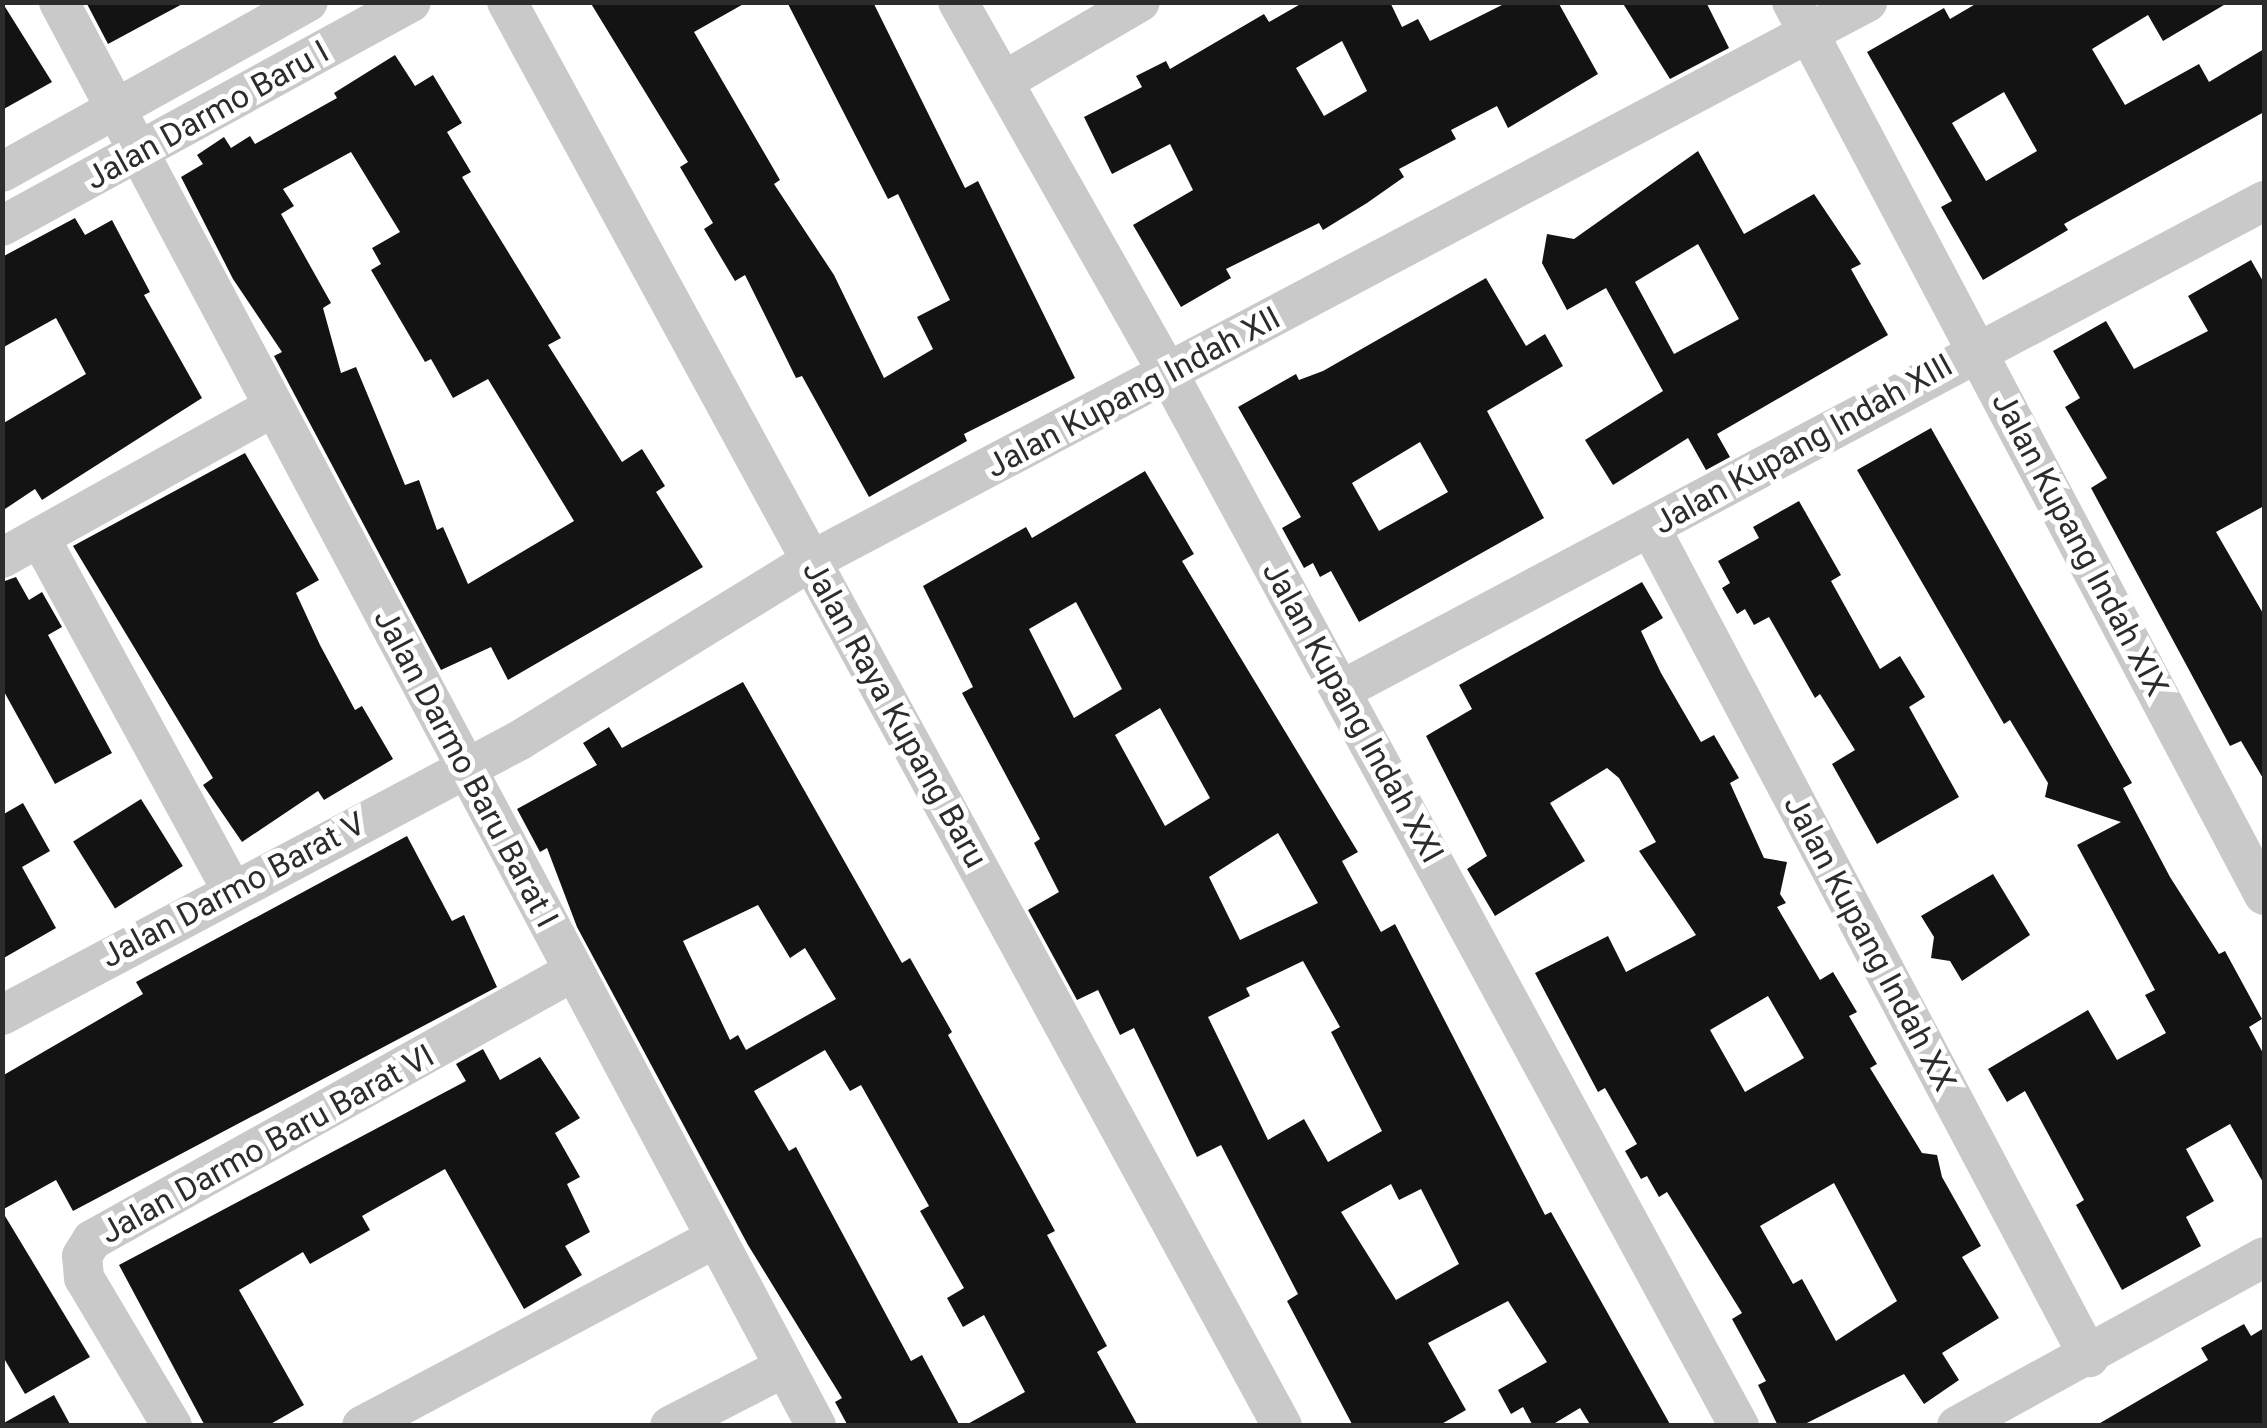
<!DOCTYPE html>
<style>
body{margin:0}
#map{position:relative;width:2267px;height:1428px;overflow:hidden;background:#fff;font-family:Roboto,sans-serif}
div>[style]{position:absolute}
.building>*{inset:0;background:#131313;transform-origin:0 0}
.minor>*{height:40px;margin:-20px;padding:0 20px;transform-origin:20px;border-radius:20px;background:#c9c9c9}
span{translate:-50% -50%;white-space:nowrap;text-align:center;line-height:1.15;-webkit-text-stroke:10px #fff;paint-order:stroke}
.street-label{font-size:32px;color:#2c2c2c}
.frame{position:absolute;inset:0;border:5px solid #2c2c2c;pointer-events:none}
</style>
<div id="map">
<div class="building">
<i style="clip-path:polygon(2px 2px,52px 82px,2px 110px)"></i>
<i style="clip-path:polygon(86px 2px,186px 2px,108px 44px)"></i>
<i style="clip-path:polygon(590px 2px,747px 2px,694px 32px,780px 180px,774px 184px,834px 275px,884px 378px,933px 349px,917px 317px,950px 300px,898px 194px,888px 199px,787px 2px,873px 2px,965px 188px,978px 181px,1075px 378px,964px 434px,967px 441px,869px 497px,802px 376px,796px 378px,745px 275px,735px 281px,704px 229px,713px 223px,680px 167px,688px 162px)"></i>
<i style="clip-path:polygon(evenodd,1304px 2px,1390px 2px,1402px 27px,1418px 19px,1430px 41px,1508px 2px,1558px 2px,1598px 74px,1508px 128px,1497px 106px,1451px 130px,1456px 139px,1399px 169px,1404px 177px,1367px 203px,1323px 230px,1319px 223px,1226px 269px,1231px 278px,1181px 307px,1133px 225px,1193px 190px,1170px 144px,1112px 174px,1084px 117px,1142px 87px,1136px 76px,1166px 61px,1170px 69px,1264px 14px,1269px 22px,1304px 2px,1342px 41px,1367px 91px,1324px 116px,1296px 68px,1342px 41px)"></i>
<i style="clip-path:polygon(1622px 2px,1706px 2px,1729px 48px,1670px 79px)"></i>
<i style="clip-path:polygon(evenodd,1979px 2px,2229px 2px,2163px 41px,2148px 15px,2092px 49px,2125px 105px,2199px 64px,2209px 82px,2264px 49px,2264px 112px,2064px 224px,2068px 230px,1983px 280px,1941px 207px,1952px 201px,1867px 52px,1944px 8px,1950px 19px,1979px 2px,2004px 92px,2037px 151px,1986px 181px,1952px 123px,2004px 92px)"></i>
<i style="clip-path:polygon(evenodd,395px 55px,415px 86px,433px 75px,462px 123px,447px 132px,471px 172px,462px 177px,561px 338px,548px 345px,622px 462px,642px 449px,665px 486px,656px 492px,703px 567px,508px 680px,491px 647px,441px 670px,274px 356px,282px 352px,233px 279px,181px 177px,203px 164px,197px 155px,224px 137px,231px 148px,250px 136px,255px 144px,337px 98px,334px 93px,395px 55px,351px 152px,400px 232px,372px 248px,381px 264px,371px 270px,425px 362px,431px 359px,453px 398px,488px 379px,574px 521px,468px 584px,443px 527px,437px 530px,419px 480px,405px 485px,356px 367px,341px 373px,323px 308px,331px 303px,281px 214px,294px 206px,283px 189px,351px 152px)"></i>
<i style="clip-path:polygon(evenodd,1698px 151px,1744px 234px,1814px 194px,1861px 264px,1851px 269px,1888px 335px,1717px 434px,1730px 457px,1706px 470px,1688px 438px,1613px 485px,1585px 440px,1663px 391px,1606px 288px,1567px 310px,1542px 263px,1547px 234px,1574px 239px,1698px 151px,1698px 244px,1739px 319px,1674px 354px,1635px 282px,1698px 244px)"></i>
<i style="clip-path:polygon(75px 218px,85px 235px,112px 220px,150px 292px,144px 295px,202px 398px,42px 500px,35px 489px,2px 511px,2px 424px,86px 374px,56px 318px,2px 348px,2px 257px)"></i>
<i style="clip-path:polygon(2251px 260px,2264px 283px,2264px 506px,2216px 532px,2264px 615px,2264px 780px,2241px 741px,2230px 746px,2091px 488px,2107px 478px,2065px 407px,2080px 398px,2053px 351px,2106px 321px,2134px 369px,2208px 331px,2188px 296px)"></i>
<i style="clip-path:polygon(evenodd,1486px 278px,1526px 346px,1545px 334px,1563px 366px,1487px 411px,1544px 518px,1359px 622px,1331px 571px,1320px 577px,1313px 563px,1304px 568px,1282px 528px,1301px 517px,1238px 407px,1296px 374px,1299px 380px,1323px 371px,1486px 278px,1420px 442px,1448px 492px,1379px 531px,1352px 483px,1420px 442px)"></i>
<i style="clip-path:polygon(1931px 428px,2132px 783px,2123px 788px,2170px 877px,2219px 954px,2225px 951px,2262px 1019px,2249px 1027px,2264px 1055px,2264px 1184px,2230px 1124px,2186px 1149px,2214px 1201px,2186px 1217px,2201px 1246px,2122px 1290px,2076px 1205px,2084px 1200px,2025px 1091px,2007px 1102px,1988px 1069px,2088px 1010px,2117px 1060px,2166px 1033px,2145px 995px,2155px 990px,2077px 845px,2121px 822px,2045px 797px,2048px 783px,2010px 720px,2004px 724px,1857px 470px)"></i>
<i style="clip-path:polygon(245px 453px,319px 580px,296px 593px,320px 645px,355px 710px,362px 706px,393px 759px,324px 800px,318px 791px,242px 842px,203px 785px,213px 778px,73px 546px)"></i>
<i style="clip-path:polygon(evenodd,1145px 471px,1194px 554px,1182px 561px,1358px 852px,1342px 861px,1381px 932px,1395px 924px,1545px 1215px,1551px 1212px,1671px 1426px,1591px 1426px,1580px 1408px,1550px 1426px,1533px 1426px,1523px 1407px,1511px 1414px,1498px 1390px,1547px 1362px,1508px 1301px,1428px 1343px,1466px 1410px,1438px 1426px,1353px 1426px,1287px 1301px,1298px 1294px,1221px 1145px,1197px 1157px,1134px 1028px,1120px 1035px,1098px 990px,1077px 1000px,1028px 910px,1059px 892px,1034px 843px,1040px 839px,962px 693px,973px 687px,923px 586px,1026px 527px,1032px 538px,1145px 471px,1076px 602px,1122px 689px,1074px 718px,1029px 629px,1076px 602px,1145px 471px,1160px 708px,1210px 798px,1165px 826px,1115px 735px,1160px 708px,1145px 471px,1278px 833px,1318px 903px,1240px 940px,1209px 877px,1278px 833px,1145px 471px,1303px 961px,1340px 1027px,1331px 1032px,1382px 1131px,1328px 1162px,1304px 1119px,1268px 1140px,1208px 1017px,1250px 996px,1246px 988px,1303px 961px,1145px 471px,1391px 1184px,1399px 1200px,1421px 1189px,1459px 1264px,1396px 1300px,1341px 1212px,1391px 1184px)"></i>
<i style="clip-path:polygon(1799px 501px,1841px 575px,1831px 581px,1880px 669px,1900px 656px,1925px 697px,1909px 707px,1959px 797px,1877px 844px,1832px 764px,1855px 750px,1820px 694px,1815px 698px,1769px 617px,1754px 625px,1745px 609px,1737px 614px,1722px 588px,1730px 583px,1718px 561px,1759px 538px,1753px 527px)"></i>
<i style="clip-path:polygon(16px 577px,29px 600px,42px 592px,62px 627px,48px 635px,112px 753px,55px 784px,2px 688px,2px 582px)"></i>
<i style="clip-path:polygon(evenodd,1642px 582px,1663px 618px,1641px 631px,1661px 673px,1701px 742px,1714px 735px,1739px 778px,1730px 783px,1764px 858px,1787px 862px,1780px 894px,1786px 903px,1777px 907px,1820px 980px,1833px 972px,1857px 1012px,1849px 1016px,1877px 1064px,1870px 1068px,1922px 1153px,1937px 1155px,1942px 1177px,1981px 1246px,1962px 1257px,1999px 1318px,1942px 1353px,1959px 1380px,1924px 1404px,1904px 1374px,1801px 1426px,1778px 1426px,1758px 1385px,1766px 1381px,1732px 1319px,1742px 1313px,1667px 1192px,1659px 1197px,1647px 1176px,1641px 1179px,1625px 1151px,1637px 1144px,1605px 1088px,1598px 1092px,1535px 973px,1608px 936px,1626px 972px,1696px 935px,1639px 851px,1656px 842px,1619px 778px,1607px 768px,1550px 803px,1585px 861px,1495px 916px,1467px 869px,1487px 856px,1426px 736px,1472px 709px,1459px 685px,1642px 582px,1768px 996px,1804px 1058px,1745px 1092px,1710px 1030px,1768px 996px,1642px 582px,1834px 1183px,1897px 1301px,1836px 1341px,1802px 1279px,1793px 1284px,1760px 1226px,1834px 1183px)"></i>
<i style="clip-path:polygon(evenodd,743px 682px,902px 963px,910px 958px,952px 1032px,948px 1035px,1055px 1231px,1047px 1235px,1107px 1346px,1097px 1352px,1138px 1426px,964px 1426px,1025px 1392px,984px 1315px,963px 1327px,947px 1298px,964px 1288px,920px 1211px,929px 1206px,861px 1085px,850px 1091px,825px 1050px,754px 1091px,789px 1151px,796px 1147px,911px 1361px,922px 1355px,960px 1426px,848px 1426px,835px 1402px,842px 1398px,748px 1245px,577px 927px,547px 848px,540px 852px,517px 809px,597px 765px,583px 743px,609px 727px,622px 748px,743px 682px,758px 905px,790px 958px,805px 948px,836px 999px,746px 1050px,738px 1035px,730px 1040px,683px 941px,758px 905px)"></i>
<i style="left:141px;top:799px;width:79px;height:80px;rotate:58deg"></i>
<i style="clip-path:polygon(23px 803px,50px 851px,22px 867px,56px 928px,2px 959px,2px 815px)"></i>
<i style="clip-path:polygon(407px 836px,452px 921px,464px 915px,497px 987px,73px 1211px,56px 1180px,2px 1210px,2px 1076px,143px 994px,136px 982px)"></i>
<i style="clip-path:polygon(1993px 874px,2030px 935px,1962px 981px,1950px 961px,1931px 958px,1934px 937px,1921px 916px)"></i>
<i style="clip-path:polygon(483px 1049px,500px 1080px,540px 1057px,580px 1118px,555px 1133px,580px 1177px,567px 1184px,590px 1232px,565px 1246px,582px 1275px,524px 1309px,445px 1169px,362px 1216px,370px 1230px,310px 1264px,303px 1252px,239px 1290px,304px 1405px,267px 1426px,205px 1426px,119px 1265px,466px 1081px,456px 1064px)"></i>
<i style="clip-path:polygon(2px 1211px,90px 1357px,25px 1394px,2px 1355px)"></i>
<i style="clip-path:polygon(2244px 1324px,2251px 1336px,2264px 1328px,2264px 1426px,2095px 1426px,2208px 1360px,2201px 1348px)"></i>
<i style="clip-path:polygon(54px 1395px,71px 1426px,2px 1426px,2px 1424px)"></i>
</div>
<div class="minor">
<i style="left:59px;top:2px;width:1613px;rotate:62deg"></i>
<i style="left:507px;top:2px;width:1621px;rotate:61.44deg"></i>
<i style="left:958px;top:2px;width:426px;rotate:60.5deg"></i>
<i style="left:1168px;top:373px;width:1198px;rotate:61.53deg"></i>
<i style="left:1792px;top:2px;width:1010px;rotate:62.14deg"></i>
<i style="left:1004px;top:81px;width:157px;rotate:-30.2deg"></i>
<i style="left:2px;top:172px;width:350px;rotate:-29.1deg"></i>
<i style="left:2px;top:226px;width:466px;rotate:-28.7deg"></i>
<i style="left:1651px;top:529px;width:937px;rotate:62.12deg"></i>
<i style="left:40px;top:538px;width:399px;rotate:61.4deg"></i>
<i style="left:2px;top:558px;width:309px;rotate:-29.1deg"></i>
<i style="left:1342px;top:690px;width:1044px;rotate:-27.94deg"></i>
<i style="left:2px;top:1015px;width:586px;rotate:-27.96deg"></i>
<i style="left:520px;top:740px;width:342px;rotate:-31.6deg"></i>
<i style="left:811px;top:561px;width:1195px;rotate:-27.89deg"></i>
<i style="left:172px;top:1426px;width:172px;rotate:-120.7deg"></i>
<i style="left:84px;top:1278px;width:22px;rotate:-95deg"></i>
<i style="left:82px;top:1256px;width:19px;rotate:-58deg"></i>
<i style="left:92px;top:1240px;width:552px;rotate:-29.17deg"></i>
<i style="left:362px;top:1426px;width:401px;rotate:-28deg"></i>
<i style="left:670px;top:1426px;width:129px;rotate:-27.2deg"></i>
<i style="left:1957px;top:1426px;width:350px;rotate:-28.8deg"></i>
</div>
<div class="street-label">
<span style="left:207px;top:115px;rotate:-29deg">Jalan Darmo Baru I</span>
<span style="left:1133px;top:392px;rotate:-28deg">Jalan Kupang Indah XII</span>
<span style="left:1803px;top:444px;rotate:-29deg">Jalan Kupang Indah XIII</span>
<span style="left:2080px;top:544px;rotate:62deg">Jalan Kupang Indah XIX</span>
<span style="left:1353px;top:712px;rotate:61deg">Jalan Kupang Indah XXI</span>
<span style="left:895px;top:714px;rotate:61deg">Jalan Raya Kupang Baru</span>
<span style="left:466px;top:768px;rotate:62deg">Jalan Darmo Baru Barat I</span>
<span style="left:233px;top:890px;rotate:-28deg">Jalan Darmo Barat V</span>
<span style="left:1870px;top:943px;rotate:62deg">Jalan Kupang Indah XX</span>
<span style="left:267px;top:1144px;rotate:-29deg">Jalan Darmo Baru Barat VI</span>
</div>
<div class="frame"></div>
</div>
